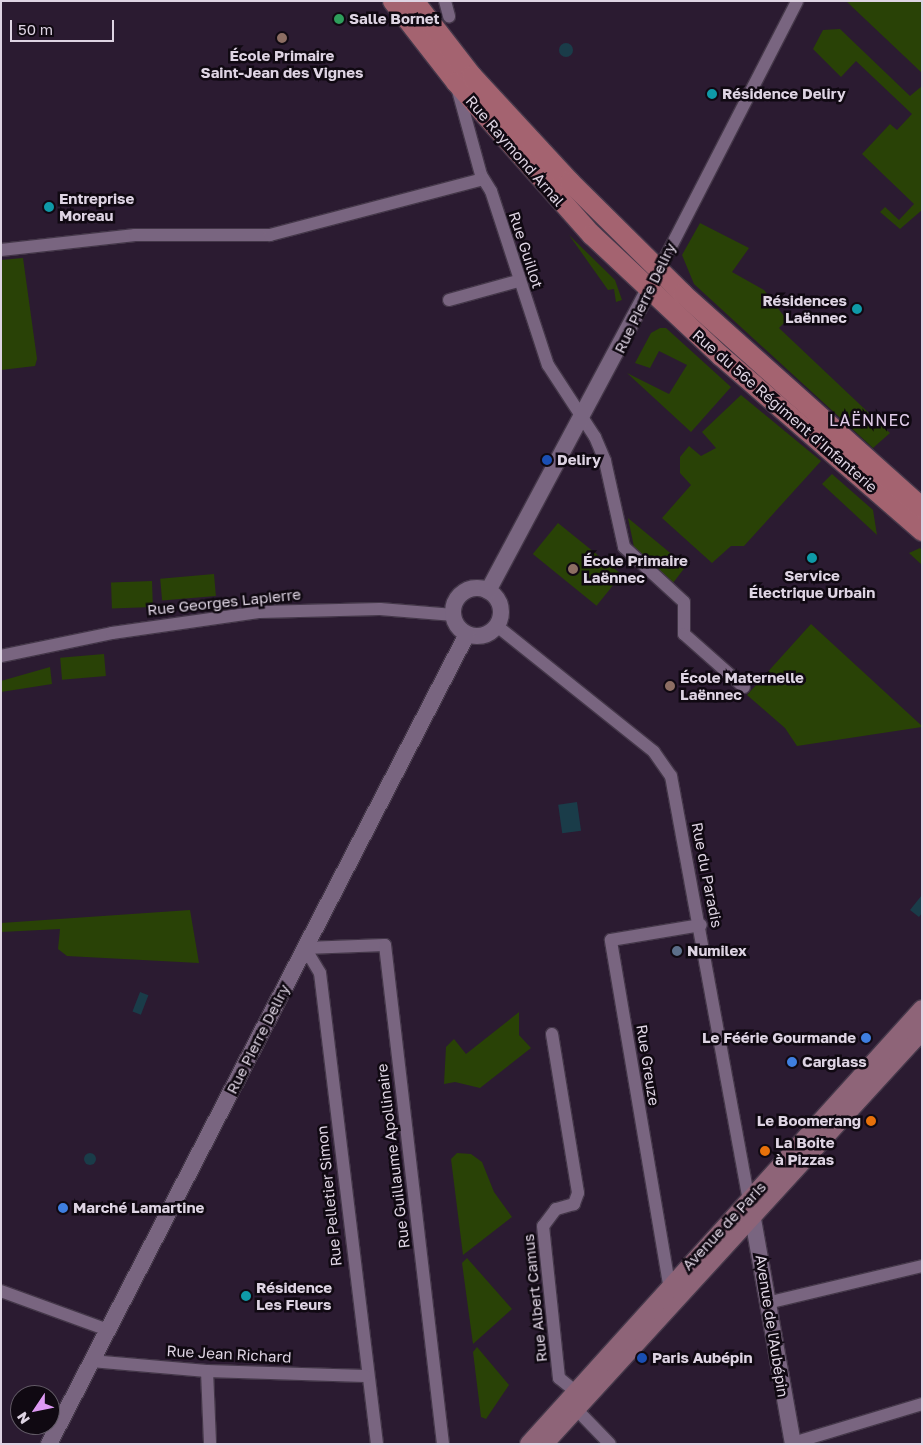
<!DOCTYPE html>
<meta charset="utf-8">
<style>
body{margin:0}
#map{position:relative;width:923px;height:1445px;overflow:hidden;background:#2b1b31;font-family:"Golos Text",sans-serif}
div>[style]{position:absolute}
.green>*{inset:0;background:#294206;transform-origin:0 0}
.water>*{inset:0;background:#1a3c49;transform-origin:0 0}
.round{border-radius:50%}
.roads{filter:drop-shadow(1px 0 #443749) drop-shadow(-1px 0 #443749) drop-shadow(0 1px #443749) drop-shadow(0 -1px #443749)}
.minor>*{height:12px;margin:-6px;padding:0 6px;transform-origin:6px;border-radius:6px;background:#796580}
.tertiary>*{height:16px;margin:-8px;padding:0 8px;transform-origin:8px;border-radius:8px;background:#796580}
.tertiary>.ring{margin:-8px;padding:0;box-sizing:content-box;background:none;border:16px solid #796580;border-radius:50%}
.secondary>*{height:18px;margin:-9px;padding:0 9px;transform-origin:9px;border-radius:9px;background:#8e6478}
.primary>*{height:20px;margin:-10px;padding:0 10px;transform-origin:10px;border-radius:10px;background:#a46370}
.dots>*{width:14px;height:14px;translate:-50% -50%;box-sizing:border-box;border:2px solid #100912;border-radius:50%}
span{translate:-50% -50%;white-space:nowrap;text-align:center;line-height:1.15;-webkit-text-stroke:5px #100912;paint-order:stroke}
.poi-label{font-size:15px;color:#ded4e3;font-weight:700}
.left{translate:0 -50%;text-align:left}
.right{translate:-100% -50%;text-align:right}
.street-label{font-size:15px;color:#ded4e3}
.neighbourhood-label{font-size:16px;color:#e1ccea;letter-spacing:1px}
.frame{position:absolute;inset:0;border:2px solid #ded4e3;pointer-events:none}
.north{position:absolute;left:10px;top:1385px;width:50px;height:50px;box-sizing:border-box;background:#100912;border:1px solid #625a66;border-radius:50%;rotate:236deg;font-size:14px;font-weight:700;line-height:20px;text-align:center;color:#ded4e3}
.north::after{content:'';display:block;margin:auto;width:18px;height:22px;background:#dd99f3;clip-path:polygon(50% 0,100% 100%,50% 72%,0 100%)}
.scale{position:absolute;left:10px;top:20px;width:104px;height:22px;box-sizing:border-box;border:2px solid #ded4e3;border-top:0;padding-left:6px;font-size:15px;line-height:18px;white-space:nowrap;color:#ded4e3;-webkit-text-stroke:4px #100912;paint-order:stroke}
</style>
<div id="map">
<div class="green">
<i style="clip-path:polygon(846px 1px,922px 1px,922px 73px)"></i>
<i style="clip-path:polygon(840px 29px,910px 96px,922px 86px,922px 210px,900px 229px,880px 212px,885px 207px,899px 220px,914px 204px,862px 154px,890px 124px,897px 130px,912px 114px,856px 61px,841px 77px,813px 49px,823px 30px)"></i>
<i style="clip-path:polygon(700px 223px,749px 248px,732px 272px,764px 290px,787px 320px,779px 328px,890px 433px,873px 448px,694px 284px,682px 255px)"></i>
<i style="clip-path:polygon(569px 235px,615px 280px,622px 300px,616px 302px,614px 289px,608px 290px)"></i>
<i style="clip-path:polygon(23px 258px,37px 359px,35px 366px,1px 370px,1px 260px)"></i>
<i style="clip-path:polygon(660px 328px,666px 328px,731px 387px,691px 432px,627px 373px,669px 394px,687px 365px,659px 351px,650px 368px,635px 363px,651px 333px)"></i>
<i style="clip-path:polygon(741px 395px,821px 461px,744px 546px,731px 546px,712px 563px,662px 518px,691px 485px,680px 473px,680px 457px,689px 446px,701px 456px,716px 448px,702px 432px)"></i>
<i style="clip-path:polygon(832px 474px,873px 510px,877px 535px,822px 484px)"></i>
<i style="clip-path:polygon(628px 518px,686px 566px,673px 583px,634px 547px)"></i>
<i style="left:558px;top:523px;width:82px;height:40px;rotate:39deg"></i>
<i style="clip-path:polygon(920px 548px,922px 550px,922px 565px,909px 553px)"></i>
<i style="left:214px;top:574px;width:22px;height:54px;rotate:85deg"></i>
<i style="left:152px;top:581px;width:26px;height:41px;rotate:88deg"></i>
<i style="clip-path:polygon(811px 624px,922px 726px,922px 727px,797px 746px,785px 728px,747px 695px)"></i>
<i style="left:104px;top:654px;width:22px;height:44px;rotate:85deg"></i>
<i style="clip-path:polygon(50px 667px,52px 684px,1px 692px,1px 681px)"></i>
<i style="clip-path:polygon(190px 910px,199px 963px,67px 956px,58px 949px,60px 929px,1px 932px,1px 923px)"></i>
<i style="clip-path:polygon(519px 1012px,519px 1035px,531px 1048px,480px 1088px,455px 1082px,444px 1084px,446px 1047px,454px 1039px,466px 1054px)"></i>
<i style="clip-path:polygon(457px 1153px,471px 1154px,482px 1162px,494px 1192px,512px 1217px,463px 1255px,451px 1159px)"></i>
<i style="clip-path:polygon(467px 1258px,512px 1309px,473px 1344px,462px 1263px)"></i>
<i style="clip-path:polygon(477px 1347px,509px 1385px,486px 1419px,481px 1417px,473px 1352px)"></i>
</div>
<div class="water">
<i class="round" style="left:559px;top:43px;width:14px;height:14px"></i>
<i style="left:577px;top:802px;width:29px;height:19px;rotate:82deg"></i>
<i style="clip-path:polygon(922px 895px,922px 913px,919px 917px,910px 910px)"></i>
<i style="left:140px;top:992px;width:9px;height:21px;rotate:21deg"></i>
<i class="round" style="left:84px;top:1153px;width:12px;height:12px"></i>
</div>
<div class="roads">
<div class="minor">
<i style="left:445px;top:1px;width:16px;rotate:75deg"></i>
<i style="left:457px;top:87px;width:91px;rotate:74.7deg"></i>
<i style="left:481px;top:175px;width:19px;rotate:58deg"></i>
<i style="left:491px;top:191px;width:183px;rotate:71.9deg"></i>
<i style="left:548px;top:365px;width:86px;rotate:56.9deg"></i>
<i style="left:595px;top:437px;width:26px;rotate:67deg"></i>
<i style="left:605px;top:461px;width:88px;rotate:77.5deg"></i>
<i style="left:624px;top:547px;width:81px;rotate:42.5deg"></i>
<i style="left:684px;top:602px;width:32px;rotate:90deg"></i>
<i style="left:684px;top:634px;width:80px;rotate:41.5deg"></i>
<i style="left:1px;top:250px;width:135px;rotate:-6.4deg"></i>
<i style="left:135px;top:235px;width:135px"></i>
<i style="left:270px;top:235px;width:220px;rotate:-14.7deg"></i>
<i style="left:659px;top:270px;width:302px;rotate:-62.8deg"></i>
<i style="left:449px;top:300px;width:72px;rotate:-15.4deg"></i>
<i style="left:497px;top:626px;width:201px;rotate:38.7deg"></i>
<i style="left:654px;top:752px;width:29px;rotate:55deg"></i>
<i style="left:671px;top:776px;width:436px;rotate:79.6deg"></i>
<i style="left:1px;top:656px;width:113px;rotate:-11.7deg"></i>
<i style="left:112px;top:633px;width:148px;rotate:-8.1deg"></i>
<i style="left:259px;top:612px;width:121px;rotate:-1.4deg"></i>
<i style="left:380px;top:609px;width:74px;rotate:4.6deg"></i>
<i style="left:305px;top:948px;width:80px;rotate:-2.1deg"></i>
<i style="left:385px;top:945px;width:502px;rotate:83.37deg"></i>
<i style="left:305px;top:948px;width:29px;rotate:59deg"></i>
<i style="left:320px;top:973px;width:474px;rotate:83.1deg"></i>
<i style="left:552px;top:1034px;width:161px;rotate:80.7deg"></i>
<i style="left:578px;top:1193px;width:12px;rotate:110deg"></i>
<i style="left:574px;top:1204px;width:19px;rotate:164deg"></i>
<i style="left:556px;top:1209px;width:21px;rotate:127deg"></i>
<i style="left:543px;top:1226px;width:153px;rotate:84deg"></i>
<i style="left:559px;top:1378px;width:22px;rotate:39deg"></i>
<i style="left:669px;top:1284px;width:349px;rotate:-99.6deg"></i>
<i style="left:611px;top:940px;width:91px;rotate:-9.5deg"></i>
<i style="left:1px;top:1291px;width:114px;rotate:20deg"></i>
<i style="left:767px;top:1303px;width:159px;rotate:-13.4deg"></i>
<i style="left:91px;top:1361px;width:116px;rotate:4.9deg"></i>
<i style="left:207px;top:1371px;width:158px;rotate:1.8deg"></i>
<i style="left:207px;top:1371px;width:73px;rotate:87.6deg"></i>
<i style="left:577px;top:1410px;width:47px;rotate:45.9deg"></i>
<i style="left:793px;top:1443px;width:135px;rotate:-16.8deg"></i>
</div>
<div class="tertiary">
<i class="ring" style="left:453px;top:588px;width:32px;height:32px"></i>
<i style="left:488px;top:591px;width:353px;rotate:-61.9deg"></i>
<i style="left:751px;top:1208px;width:240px;rotate:79.9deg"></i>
<i style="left:49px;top:1444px;width:911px;rotate:-62.7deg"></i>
</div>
<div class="secondary">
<i style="left:546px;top:1442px;width:557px;rotate:-47.55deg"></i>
<i style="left:529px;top:1444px;width:586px;rotate:-47.9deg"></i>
</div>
<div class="primary">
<i style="left:393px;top:1px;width:103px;rotate:52.1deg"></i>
<i style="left:456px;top:82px;width:205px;rotate:48.4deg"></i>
<i style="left:592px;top:235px;width:177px;rotate:43.2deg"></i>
<i style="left:721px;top:356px;width:267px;rotate:41deg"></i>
<i style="left:414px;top:1px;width:95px;rotate:52.3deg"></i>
<i style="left:472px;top:76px;width:144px;rotate:47.2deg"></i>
<i style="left:570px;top:182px;width:159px;rotate:44.7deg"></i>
<i style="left:683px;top:294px;width:321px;rotate:41.8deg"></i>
</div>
</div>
<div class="dots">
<i style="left:339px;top:19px;background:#2e9e5b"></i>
<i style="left:282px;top:38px;background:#8d6e63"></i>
<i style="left:712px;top:94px;background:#0f9aa8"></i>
<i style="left:49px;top:207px;background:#0f9aa8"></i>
<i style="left:857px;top:309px;background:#0f9aa8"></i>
<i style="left:547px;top:460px;background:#1a4fb4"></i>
<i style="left:812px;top:558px;background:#0f9aa8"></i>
<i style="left:573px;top:569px;background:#8d6e63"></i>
<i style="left:670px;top:686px;background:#8d6e63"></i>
<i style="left:677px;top:951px;background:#5c6f8a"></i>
<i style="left:866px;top:1038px;background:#3f7fe0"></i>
<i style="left:792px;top:1062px;background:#3f7fe0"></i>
<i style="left:871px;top:1121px;background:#e8710a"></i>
<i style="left:765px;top:1151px;background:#e8710a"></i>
<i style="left:63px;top:1208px;background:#3f7fe0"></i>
<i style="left:246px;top:1296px;background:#0f9aa8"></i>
<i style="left:642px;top:1358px;background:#1a4fb4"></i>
</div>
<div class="poi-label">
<span class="left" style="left:349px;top:19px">Salle Bornet</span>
<span style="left:282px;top:64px">École Primaire<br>Saint-Jean des Vignes</span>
<span class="left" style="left:722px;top:94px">Résidence Deliry</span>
<span class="left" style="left:59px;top:207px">Entreprise<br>Moreau</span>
<span class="right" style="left:847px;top:309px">Résidences<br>Laënnec</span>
<span class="left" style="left:557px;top:460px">Deliry</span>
<span class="left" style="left:583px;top:569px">École Primaire<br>Laënnec</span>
<span style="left:812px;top:584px">Service<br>Électrique Urbain</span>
<span class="left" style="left:680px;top:686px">École Maternelle<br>Laënnec</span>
<span class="left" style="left:687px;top:951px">Numilex</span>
<span class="right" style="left:856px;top:1038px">Le Féérie Gourmande</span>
<span class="left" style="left:802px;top:1062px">Carglass</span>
<span class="right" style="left:861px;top:1121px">Le Boomerang</span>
<span class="left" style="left:775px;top:1151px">La Boite<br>à Pizzas</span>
<span class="left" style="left:73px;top:1208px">Marché Lamartine</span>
<span class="left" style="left:256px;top:1296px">Résidence<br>Les Fleurs</span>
<span class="left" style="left:652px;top:1358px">Paris Aubépin</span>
</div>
<div class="street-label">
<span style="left:515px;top:151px;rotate:49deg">Rue Raymond Arnal</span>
<span style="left:526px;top:250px;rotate:72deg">Rue Guillot</span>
<span style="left:645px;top:298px;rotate:-64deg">Rue Pierre Deliry</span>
<span style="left:785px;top:411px;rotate:41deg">Rue du 56e Régiment d'Infanterie</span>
<span style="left:224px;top:602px;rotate:-6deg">Rue Georges Lapierre</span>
<span style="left:707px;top:875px;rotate:79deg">Rue du Paradis</span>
<span style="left:258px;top:1039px;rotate:-63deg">Rue Pierre Deliry</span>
<span style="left:648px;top:1065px;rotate:81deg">Rue Greuze</span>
<span style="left:393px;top:1156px;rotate:-97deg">Rue Guillaume Apollinaire</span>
<span style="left:329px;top:1196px;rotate:-96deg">Rue Pelletier Simon</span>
<span style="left:724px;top:1226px;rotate:-47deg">Avenue de Paris</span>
<span style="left:535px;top:1298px;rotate:-96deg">Rue Albert Camus</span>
<span style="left:772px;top:1326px;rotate:81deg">Avenue de l'Aubépin</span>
<span style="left:229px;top:1354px;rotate:3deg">Rue Jean Richard</span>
</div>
<div class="neighbourhood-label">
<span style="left:870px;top:420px">LAËNNEC</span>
</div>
<div class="frame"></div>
<div class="north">N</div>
<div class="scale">50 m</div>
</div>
